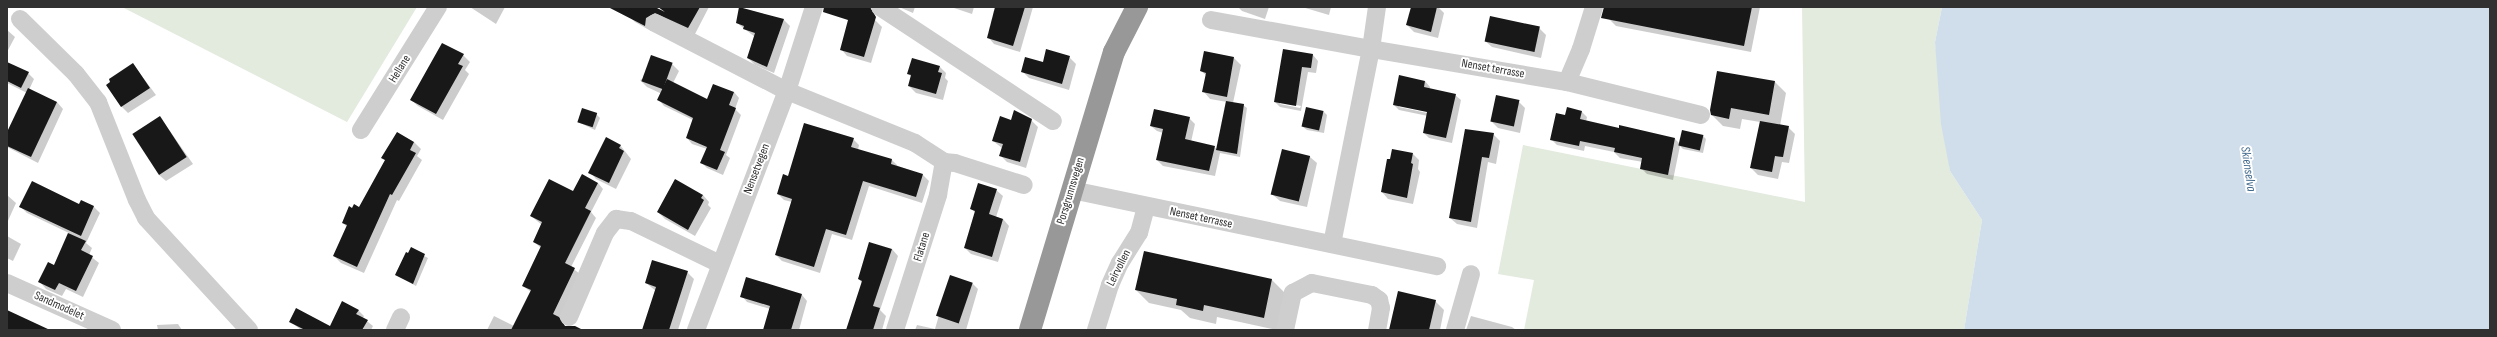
<!DOCTYPE html>
<style>
body{margin:0}
#map{position:relative;width:2497px;height:337px;overflow:hidden;background:#fff;font-family:"Sofia Sans Condensed",sans-serif}
div>[style]{position:absolute}
.green>*{inset:0;background:#e3eade}
.water>*{inset:0;background:#cfdeea}
.shadow>*{inset:0;background:#0003}
.building>*{inset:0;background:#181818;transform-origin:0 0}
.minor>*{height:18px;margin:-9px;padding:0 9px;transform-origin:9px;border-radius:9px;background:#cecece}
.highway>*{height:22px;margin:-11px;padding:0 11px;transform-origin:11px;border-radius:11px;background:#989898}
span{translate:-50% -50%;white-space:nowrap;text-align:center;line-height:1.15;-webkit-text-stroke:4px #fff;paint-order:stroke}
.street-label{font-size:12px;color:#313131}
.water-label{font-size:13px;color:#456c8e;font-style:italic}
.frame{position:absolute;inset:0;border:8px solid #313131;pointer-events:none}
</style>
<div id="map">
<div class="green">
<i style="clip-path:polygon(122px 7px,417px 7px,347px 122px)"></i>
<i style="clip-path:polygon(1802px 7px,1942px 7px,1935px 42px,1950px 171px,1982px 220px,1964px 330px,1524px 330px,1534px 280px,1498px 274px,1523px 145px,1805px 202px)"></i>
</div>
<div class="water">
<i style="clip-path:polygon(1942px 7px,2490px 7px,2490px 330px,1964px 330px,1982px 220px,1950px 171px,1941px 124px,1935px 42px)"></i>
</div>
<div class="shadow">
<i style="clip-path:polygon(470px 7px,505px 7px,496px 24px)"></i>
<i style="clip-path:polygon(633px 7px,653px 7px,665px 14px,669px 7px,709px 7px,695px 34px,651px 31px,635px 22px,629px 16px)"></i>
<i style="clip-path:polygon(899px 7px,915px 7px,913px 13px)"></i>
<i style="clip-path:polygon(951px 7px,974px 7px,972px 14px)"></i>
<i style="clip-path:polygon(996px 7px,1033px 7px,1020px 52px,994px 44px,988px 37px)"></i>
<i style="clip-path:polygon(1238px 7px,1269px 7px,1265px 19px,1242px 11px)"></i>
<i style="clip-path:polygon(1302px 7px,1331px 7px,1329px 15px)"></i>
<i style="clip-path:polygon(1412px 7px,1438px 7px,1444px 13px,1438px 38px,1414px 32px,1407px 25px)"></i>
<i style="clip-path:polygon(1612px 7px,1760px 7px,1751px 52px,1616px 26px,1609px 19px)"></i>
<i style="clip-path:polygon(742px 8px,784px 20px,790px 26px,774px 73px,755px 65px,748px 58px,755px 37px,737px 23px)"></i>
<i style="clip-path:polygon(875px 20px,882px 27px,871px 63px,847px 56px,841px 49px)"></i>
<i style="clip-path:polygon(1539px 28px,1546px 35px,1541px 58px,1492px 47px,1485px 41px)"></i>
<i style="clip-path:polygon(7px 30px,15px 37px,7px 52px)"></i>
<i style="clip-path:polygon(evenodd,1284px 50px,1313px 55px,1318px 61px,1316px 73px,1308px 72px,1301px 111px,1280px 107px,1275px 102px,1284px 50px,1280px 102px,1301px 106px,1300px 108px,1280px 104px,1280px 102px)"></i>
<i style="clip-path:polygon(463px 55px,470px 62px,465px 70px,469px 74px,443px 120px,418px 106px,411px 100px)"></i>
<i style="clip-path:polygon(1069px 57px,1076px 64px,1069px 90px,1029px 78px,1022px 71px)"></i>
<i style="clip-path:polygon(1234px 58px,1241px 65px,1233px 103px,1243px 105px,1247px 108px,1240px 157px,1220px 153px,1215px 176px,1163px 166px,1157px 160px,1163px 133px,1157px 131px,1151px 126px,1189px 118px,1195px 124px,1191px 142px,1214px 147px,1217px 149px,1227px 102px,1210px 99px,1204px 92px,1207px 76px,1201px 71px)"></i>
<i style="clip-path:polygon(7px 63px,28px 73px,34px 79px,29px 90px,57px 102px,63px 109px,38px 163px,7px 147px,7px 134px,27px 93px,7px 83px)"></i>
<i style="clip-path:polygon(133px 64px,156px 95px,128px 113px,121px 106px)"></i>
<i style="clip-path:polygon(672px 64px,679px 71px,673px 83px,708px 100px,734px 92px,739px 98px,735px 109px,741px 115px,726px 155px,730px 158px,723px 175px,707px 168px,702px 163px,707px 149px,692px 144px,687px 138px,693px 120px,664px 106px,659px 100px,662px 94px,647px 87px,640px 80px)"></i>
<i style="clip-path:polygon(940px 67px,946px 73px,945px 78px,948px 81px,943px 100px,916px 93px,909px 86px,912px 77px,908px 74px)"></i>
<i style="clip-path:polygon(1718px 72px,1775px 82px,1786px 93px,1780px 126px,1788px 127px,1795px 134px,1789px 163px,1782px 162px,1778px 179px,1758px 175px,1751px 168px,1760px 122px,1742px 119px,1740px 129px,1723px 126px,1712px 115px)"></i>
<i style="clip-path:polygon(evenodd,1425px 81px,1430px 87px,1430px 90px,1455px 95px,1461px 100px,1452px 143px,1429px 138px,1424px 133px,1428px 116px,1399px 110px,1394px 105px,1425px 81px,1399px 105px,1432px 112px,1432px 114px,1399px 107px,1399px 105px)"></i>
<i style="clip-path:polygon(1518px 101px,1525px 108px,1520px 133px,1498px 128px,1491px 121px)"></i>
<i style="clip-path:polygon(1324px 112px,1327px 115px,1324px 133px,1307px 130px,1303px 127px)"></i>
<i style="clip-path:polygon(1582px 112px,1587px 117px,1586px 122px,1619px 129px,1620px 126px,1675px 139px,1680px 144px,1682px 131px,1703px 136px,1706px 139px,1703px 153px,1683px 149px,1680px 146px,1673px 180px,1647px 174px,1641px 168px,1643px 162px,1620px 158px,1614px 152px,1585px 146px,1584px 151px,1557px 145px,1551px 139px,1566px 116px)"></i>
<i style="clip-path:polygon(596px 114px,600px 118px,595px 130px,578px 122px)"></i>
<i style="clip-path:polygon(160px 117px,193px 164px,166px 181px,159px 175px)"></i>
<i style="clip-path:polygon(1031px 120px,1038px 127px,1026px 168px,1007px 162px,1000px 155px,1002px 148px,993px 141px,1012px 121px)"></i>
<i style="clip-path:polygon(397px 133px,414px 142px,421px 149px,417px 156px,422px 160px,399px 201px,397px 200px,364px 273px,341px 263px,334px 256px,347px 227px,343px 223px,353px 209px,360px 208px,386px 161px,383px 158px)"></i>
<i style="clip-path:polygon(1493px 134px,1500px 141px,1496px 164px,1488px 162px,1477px 228px,1457px 224px,1450px 218px)"></i>
<i style="clip-path:polygon(853px 139px,859px 145px,858px 150px,892px 160px,898px 166px,923px 175px,929px 181px,922px 203px,869px 186px,852px 240px,832px 234px,820px 273px,782px 261px,776px 255px,792px 202px,784px 200px,778px 194px,789px 177px)"></i>
<i style="clip-path:polygon(620px 145px,631px 159px,616px 189px,596px 179px,590px 172px)"></i>
<i style="clip-path:polygon(1283px 151px,1310px 157px,1317px 163px,1307px 207px,1280px 201px,1273px 195px)"></i>
<i style="clip-path:polygon(1413px 154px,1419px 160px,1418px 169px,1420px 172px,1413px 204px,1388px 199px,1382px 192px)"></i>
<i style="clip-path:polygon(598px 183px,603px 189px,591px 212px,596px 218px,571px 267px,580px 274px,559px 319px,566px 327px,578px 330px,487px 330px,494px 316px,514px 326px,531px 292px,523px 286px,541px 248px,534px 242px,542px 225px,531px 216px,574px 192px)"></i>
<i style="clip-path:polygon(996px 190px,1003px 196px,996px 217px,1003px 219px,1009px 226px,998px 262px,971px 254px,965px 248px,976px 213px,971px 209px)"></i>
<i style="clip-path:polygon(7px 195px,16px 203px,7px 223px)"></i>
<i style="clip-path:polygon(703px 195px,709px 202px,708px 205px,711px 208px,695px 236px,665px 219px,658px 212px)"></i>
<i style="clip-path:polygon(79px 205px,93px 206px,100px 213px,86px 243px,92px 248px,89px 255px,99px 263px,83px 297px,66px 289px,62px 296px,46px 289px,40px 282px,54px 266px,69px 233px,27px 213px,21px 207px)"></i>
<i style="clip-path:polygon(7px 236px,21px 244px,13px 261px,7px 258px)"></i>
<i style="clip-path:polygon(411px 249px,428px 258px,416px 286px,396px 275px)"></i>
<i style="clip-path:polygon(892px 249px,898px 256px,880px 310px,886px 316px,882px 330px,847px 330px,862px 283px,859px 279px)"></i>
<i style="clip-path:polygon(687px 272px,694px 279px,678px 330px,639px 330px,643px 330px,656px 291px,646px 283px)"></i>
<i style="clip-path:polygon(950px 277px,972px 283px,978px 289px,966px 330px,915px 330px,917px 325px,935px 329px)"></i>
<i style="clip-path:polygon(1272px 280px,1285px 293px,1277px 330px,1217px 317px,1216px 324px,1190px 318px,1181px 310px,1149px 303px,1136px 290px)"></i>
<i style="clip-path:polygon(802px 295px,807px 301px,799px 330px,764px 330px,770px 309px,747px 302px,742px 296px)"></i>
<i style="clip-path:polygon(1435px 301px,1444px 310px,1440px 330px,1390px 330px)"></i>
<i style="clip-path:polygon(358px 310px,364px 316px,363px 318px,373px 326px,371px 330px,301px 330px,291px 322px,330px 327px)"></i>
<i style="clip-path:polygon(1471px 316px,1512px 327px,1516px 330px,1466px 330px)"></i>
<i style="clip-path:polygon(178px 324px,182px 330px,158px 330px,157px 325px)"></i>
</div>
<div class="building">
<i style="clip-path:polygon(608px 7px,655px 7px,665px 12px,658px 7px,700px 7px,688px 28px,655px 13px,646px 18px,645px 26px)"></i>
<i style="clip-path:polygon(739px 7px,784px 19px,767px 67px,747px 58px,755px 33px,743px 29px,744px 26px,736px 23px)"></i>
<i style="clip-path:polygon(824px 7px,870px 7px,876px 17px,864px 57px,840px 50px,848px 20px,823px 12px)"></i>
<i style="clip-path:polygon(995px 7px,1025px 7px,1013px 46px,987px 38px)"></i>
<i style="clip-path:polygon(1411px 7px,1437px 7px,1431px 32px,1406px 25px)"></i>
<i style="clip-path:polygon(1604px 7px,1752px 7px,1744px 46px,1601px 18px)"></i>
<i style="left:1490px;top:16px;width:51px;height:26px;rotate:12deg"></i>
<i style="clip-path:polygon(442px 43px,464px 54px,458px 64px,463px 66px,436px 114px,410px 100px)"></i>
<i style="clip-path:polygon(1046px 49px,1070px 56px,1062px 84px,1021px 72px,1025px 57px,1043px 62px)"></i>
<i style="clip-path:polygon(1283px 49px,1313px 54px,1311px 68px,1302px 67px,1296px 106px,1274px 102px)"></i>
<i style="clip-path:polygon(1204px 51px,1234px 57px,1227px 97px,1202px 92px,1206px 73px,1200px 71px)"></i>
<i style="left:651px;top:55px;width:23px;height:28px;rotate:20deg"></i>
<i style="clip-path:polygon(912px 58px,940px 66px,938px 72px,942px 73px,936px 94px,908px 86px,911px 75px,907px 74px)"></i>
<i style="clip-path:polygon(7px 62px,29px 72px,21px 88px,7px 81px)"></i>
<i style="clip-path:polygon(133px 63px,150px 88px,121px 107px,106px 85px,110px 82px,109px 79px)"></i>
<i style="clip-path:polygon(1717px 71px,1775px 81px,1769px 115px,1731px 108px,1729px 119px,1711px 115px,1710px 110px)"></i>
<i style="clip-path:polygon(1399px 75px,1425px 81px,1424px 87px,1456px 94px,1446px 138px,1423px 133px,1427px 112px,1393px 105px)"></i>
<i style="clip-path:polygon(667px 79px,707px 99px,713px 84px,734px 92px,729px 105px,736px 108px,720px 150px,725px 152px,717px 170px,700px 163px,707px 147px,686px 138px,693px 118px,657px 100px)"></i>
<i style="clip-path:polygon(28px 88px,57px 102px,31px 157px,7px 146px,7px 132px)"></i>
<i style="left:1496px;top:95px;width:24px;height:27px;rotate:12deg"></i>
<i style="clip-path:polygon(1226px 101px,1244px 104px,1237px 154px,1216px 150px)"></i>
<i style="left:1306px;top:107px;width:18px;height:20px;rotate:13deg"></i>
<i style="clip-path:polygon(1567px 107px,1582px 111px,1580px 119px,1619px 128px,1619px 125px,1675px 138px,1668px 175px,1640px 169px,1642px 158px,1614px 152px,1615px 148px,1580px 141px,1579px 146px,1550px 140px,1556px 113px,1565px 115px)"></i>
<i style="left:582px;top:108px;width:16px;height:15px;rotate:18deg"></i>
<i style="clip-path:polygon(1154px 109px,1190px 117px,1185px 139px,1215px 146px,1209px 171px,1156px 160px,1163px 129px,1150px 126px)"></i>
<i style="clip-path:polygon(1014px 110px,1032px 119px,1020px 162px,999px 156px,1003px 144px,992px 141px,1000px 116px,1011px 120px)"></i>
<i style="left:160px;top:116px;width:49px;height:33px;rotate:57deg"></i>
<i style="clip-path:polygon(1760px 121px,1789px 126px,1783px 157px,1775px 156px,1772px 172px,1750px 168px)"></i>
<i style="clip-path:polygon(804px 123px,854px 138px,851px 147px,892px 159px,891px 164px,923px 174px,916px 197px,863px 181px,846px 235px,826px 229px,814px 267px,775px 255px,792px 199px,777px 194px,783px 174px,788px 176px)"></i>
<i style="clip-path:polygon(1465px 129px,1494px 133px,1489px 158px,1482px 157px,1471px 222px,1449px 218px)"></i>
<i style="left:1682px;top:130px;width:22px;height:16px;rotate:13deg"></i>
<i style="clip-path:polygon(397px 132px,414px 142px,410px 150px,416px 153px,392px 195px,390px 194px,357px 267px,333px 256px,347px 225px,342px 223px,349px 206px,352px 208px,354px 204px,359px 207px,385px 160px,381px 158px)"></i>
<i style="clip-path:polygon(606px 137px,621px 145px,619px 148px,624px 151px,609px 183px,588px 173px)"></i>
<i style="left:1282px;top:149px;width:29px;height:47px;rotate:14deg"></i>
<i style="clip-path:polygon(1392px 149px,1413px 153px,1411px 163px,1413px 164px,1407px 198px,1381px 192px,1387px 159px,1390px 159px)"></i>
<i style="clip-path:polygon(582px 174px,598px 183px,585px 208px,591px 211px,565px 263px,575px 268px,553px 314px,559px 317px,565px 326px,575px 326px,583px 330px,511px 330px,531px 290px,522px 286px,541px 246px,533px 242px,542px 222px,530px 216px,549px 179px,573px 191px)"></i>
<i style="clip-path:polygon(675px 179px,703px 195px,701px 198px,704px 200px,688px 230px,657px 212px)"></i>
<i style="clip-path:polygon(32px 181px,79px 204px,81px 200px,94px 206px,81px 236px,19px 207px)"></i>
<i style="clip-path:polygon(978px 183px,997px 189px,989px 214px,1003px 219px,992px 257px,964px 248px,975px 211px,970px 209px)"></i>
<i style="clip-path:polygon(68px 233px,86px 241px,81px 250px,93px 256px,76px 291px,59px 283px,55px 290px,38px 282px,48px 262px,54px 265px)"></i>
<i style="clip-path:polygon(869px 242px,892px 249px,873px 306px,880px 308px,873px 330px,846px 330px,862px 281px,858px 279px)"></i>
<i style="clip-path:polygon(411px 247px,425px 254px,413px 284px,395px 275px,406px 252px,408px 253px)"></i>
<i style="clip-path:polygon(1144px 251px,1272px 279px,1264px 318px,1204px 305px,1203px 311px,1176px 305px,1177px 299px,1135px 290px)"></i>
<i style="clip-path:polygon(652px 260px,688px 271px,669px 330px,642px 330px,656px 287px,645px 283px)"></i>
<i style="left:950px;top:275px;width:24px;height:43px;rotate:19deg"></i>
<i style="clip-path:polygon(746px 277px,802px 294px,791px 330px,763px 330px,770px 306px,740px 297px)"></i>
<i style="clip-path:polygon(1398px 291px,1436px 300px,1429px 330px,1389px 330px)"></i>
<i style="clip-path:polygon(342px 301px,359px 310px,356px 314px,368px 320px,362px 330px,305px 330px,289px 322px,296px 308px,330px 326px)"></i>
<i style="clip-path:polygon(7px 310px,50px 330px,7px 330px)"></i>
</div>
<div class="minor">
<i style="left:880px;top:7px;width:207px;rotate:33.4deg"></i>
<i style="left:20px;top:19px;width:78px;rotate:44.5deg"></i>
<i style="left:76px;top:74px;width:36px;rotate:52deg"></i>
<i style="left:98px;top:102px;width:105px;rotate:68.3deg"></i>
<i style="left:137px;top:200px;width:20px;rotate:63deg"></i>
<i style="left:146px;top:218px;width:152px;rotate:47.4deg"></i>
<i style="left:1211px;top:20px;width:163px;rotate:10.3deg"></i>
<i style="left:1371px;top:49px;width:42px;rotate:-81.9deg"></i>
<i style="left:655px;top:23px;width:148px;rotate:27.3deg"></i>
<i style="left:787px;top:91px;width:138px;rotate:22.1deg"></i>
<i style="left:915px;top:143px;width:35px;rotate:33deg"></i>
<i style="left:944px;top:162px;width:11px;rotate:5deg"></i>
<i style="left:955px;top:163px;width:72px;rotate:17.7deg"></i>
<i style="left:1567px;top:82px;width:36px;rotate:-67deg"></i>
<i style="left:1581px;top:49px;width:44px;rotate:-72.8deg"></i>
<i style="left:361px;top:130px;width:145px;rotate:-58deg"></i>
<i style="left:1072px;top:190px;width:373px;rotate:11.8deg"></i>
<i style="left:1332px;top:244px;width:199px;rotate:-78.7deg"></i>
<i style="left:1371px;top:49px;width:199px;rotate:9.6deg"></i>
<i style="left:1567px;top:82px;width:138px;rotate:13.8deg"></i>
<i style="left:7px;top:283px;width:115px;rotate:24.1deg"></i>
<i style="left:569px;top:317px;width:91px;rotate:-66.8deg"></i>
<i style="left:605px;top:233px;width:18px;rotate:-52deg"></i>
<i style="left:616px;top:219px;width:15px;rotate:8deg"></i>
<i style="left:631px;top:221px;width:99px;rotate:25.8deg"></i>
<i style="left:395px;top:330px;width:14px;rotate:-65deg"></i>
<i style="left:696px;top:330px;width:256px;rotate:-69.2deg"></i>
<i style="left:787px;top:91px;width:88px;rotate:-72.2deg"></i>
<i style="left:895px;top:330px;width:142px;rotate:-72.3deg"></i>
<i style="left:938px;top:195px;width:34px;rotate:-80deg"></i>
<i style="left:1096px;top:330px;width:47px;rotate:-72.7deg"></i>
<i style="left:1110px;top:285px;width:24px;rotate:-66deg"></i>
<i style="left:1120px;top:263px;width:36px;rotate:-58deg"></i>
<i style="left:1139px;top:233px;width:27px;rotate:-75deg"></i>
<i style="left:1285px;top:330px;width:38px;rotate:-78deg"></i>
<i style="left:1293px;top:293px;width:21px;rotate:-28deg"></i>
<i style="left:1312px;top:283px;width:61px;rotate:11.3deg"></i>
<i style="left:1372px;top:295px;width:9px;rotate:36deg"></i>
<i style="left:1379px;top:300px;width:8px;rotate:76deg"></i>
<i style="left:1381px;top:308px;width:22px;rotate:100deg"></i>
<i style="left:1455px;top:330px;width:58px;rotate:-74.1deg"></i>
</div>
<div class="highway">
<i style="left:1030px;top:330px;width:290px;rotate:-73.2deg"></i>
<i style="left:1114px;top:52px;width:51px;rotate:-62.9deg"></i>
</div>
<div class="street-label">
<span style="left:400px;top:69px;rotate:-58deg">Hellane</span>
<span style="left:1493px;top:69px;rotate:10deg">Nenset terrasse</span>
<span style="left:757px;top:169px;rotate:-69deg">Nensetvegen</span>
<span style="left:1071px;top:191px;rotate:-73deg">Porsgrunnsvegen</span>
<span style="left:1201px;top:218px;rotate:12deg">Nenset terrasse</span>
<span style="left:922px;top:247px;rotate:-73deg">Flatane</span>
<span style="left:1119px;top:268px;rotate:-63deg">Leirvollen</span>
<span style="left:59px;top:306px;rotate:24deg">Sandmodelet</span>
</div>
<div class="water-label">
<span style="left:2248px;top:169px;rotate:82deg">Skienselva</span>
</div>
<div class="frame"></div>
</div>
